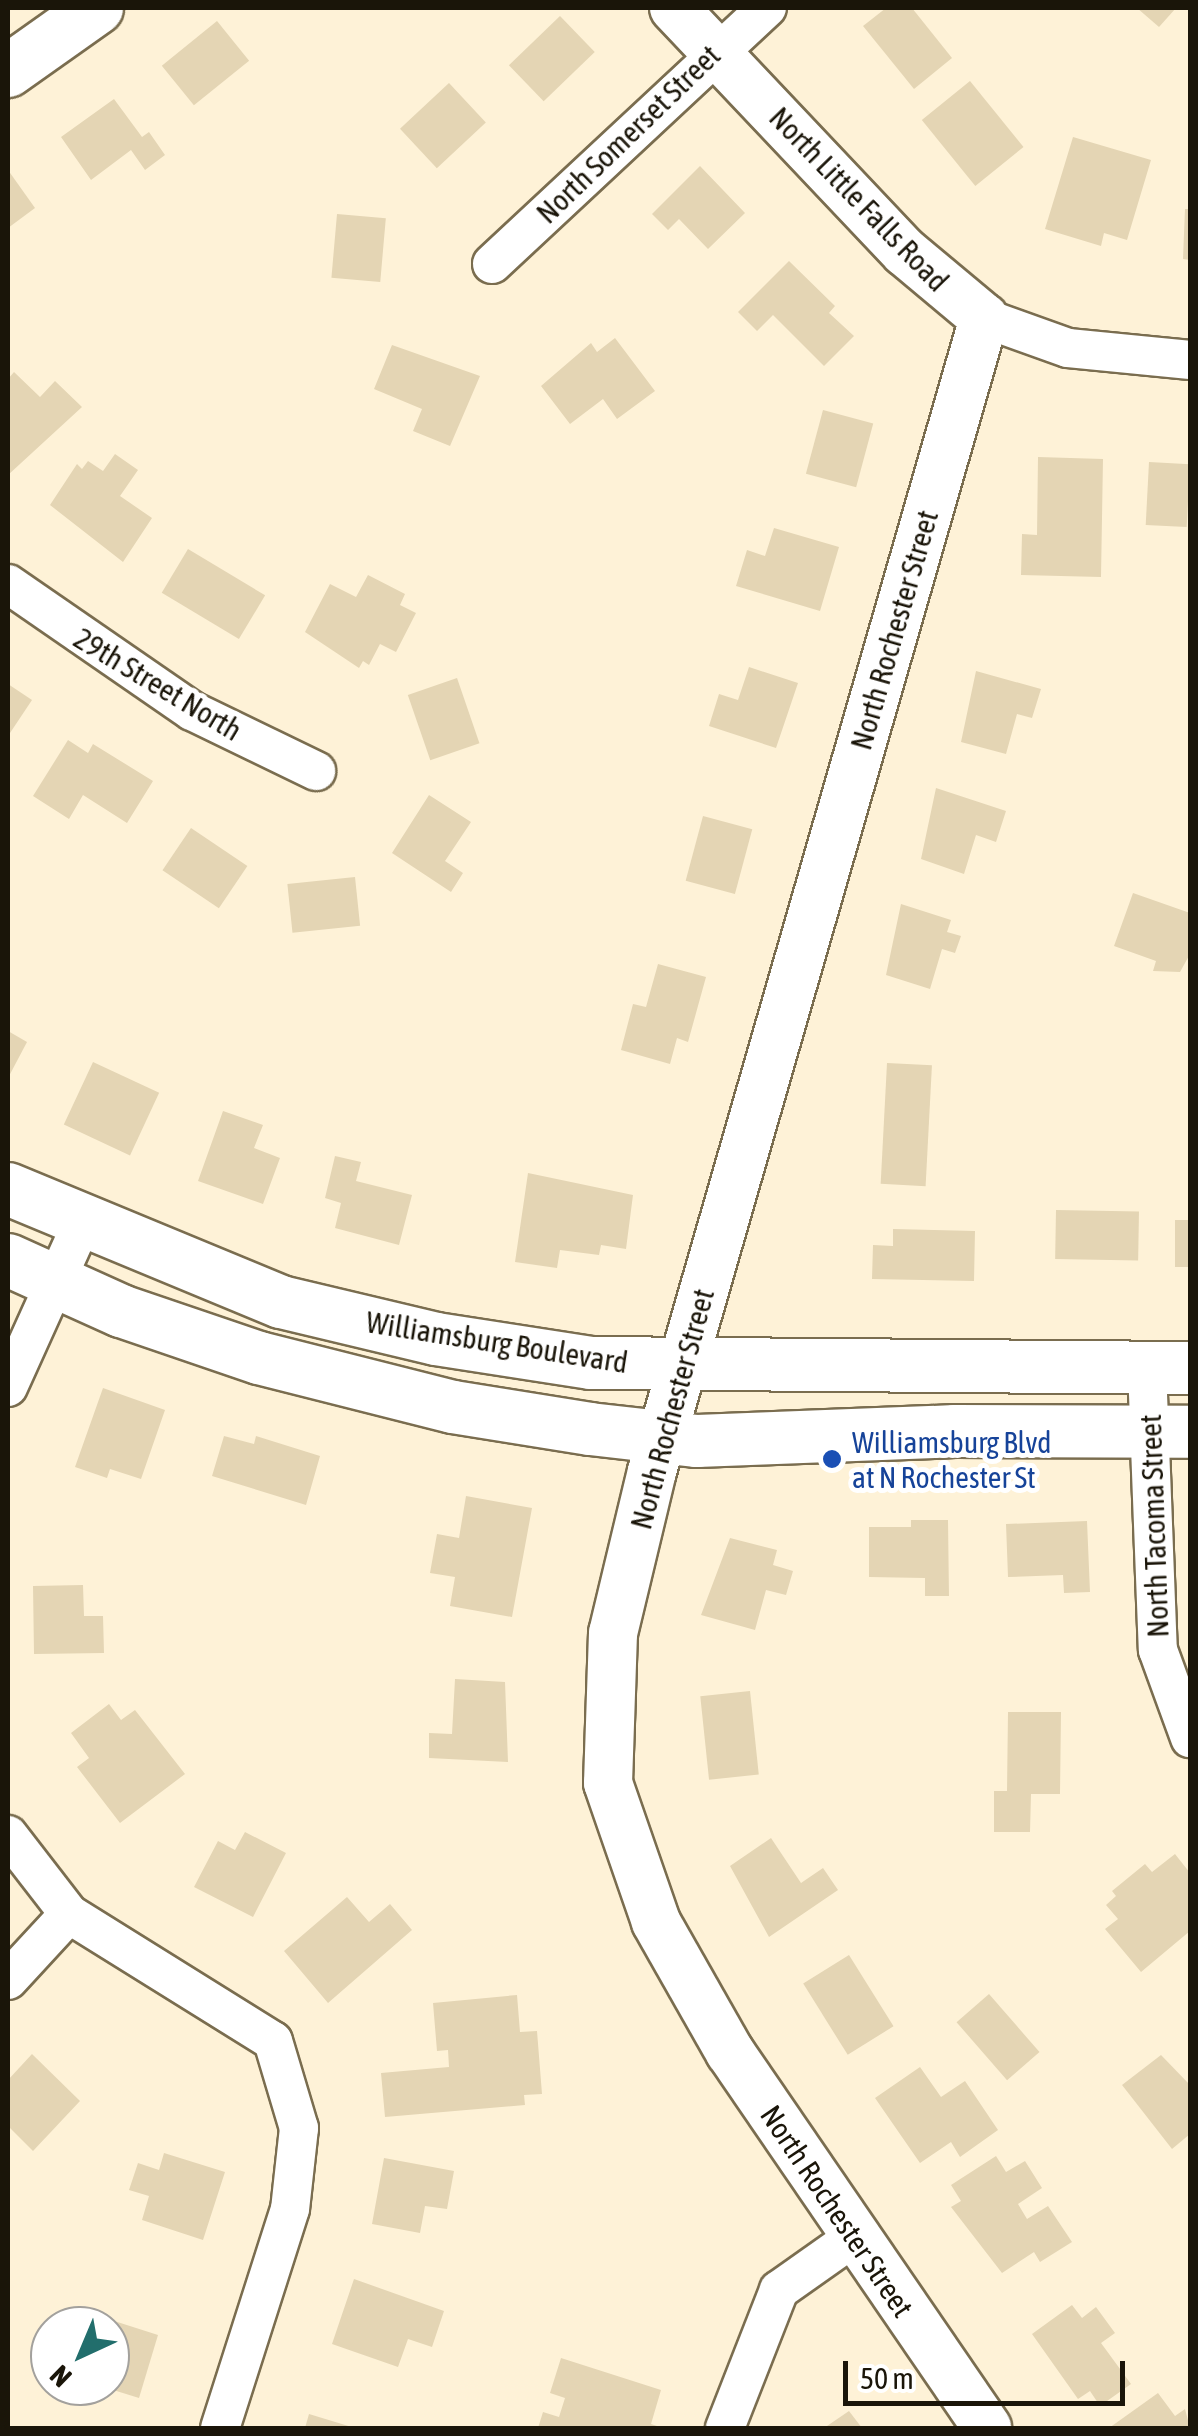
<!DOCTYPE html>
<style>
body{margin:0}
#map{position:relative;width:1198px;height:2436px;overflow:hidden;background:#fef2d7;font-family:"Asap Condensed",sans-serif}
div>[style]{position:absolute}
.building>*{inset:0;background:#e4d5b4;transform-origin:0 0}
.roads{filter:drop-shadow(2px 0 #7a6d4f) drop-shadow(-2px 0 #7a6d4f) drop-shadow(0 2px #7a6d4f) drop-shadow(0 -2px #7a6d4f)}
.minor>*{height:38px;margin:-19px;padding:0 19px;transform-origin:19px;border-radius:19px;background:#fff}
.tertiary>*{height:48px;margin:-24px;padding:0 24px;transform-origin:24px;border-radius:24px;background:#fff}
.secondary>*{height:52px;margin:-26px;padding:0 26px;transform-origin:26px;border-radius:26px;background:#fff}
.dots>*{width:28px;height:28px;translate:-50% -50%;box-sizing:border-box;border:5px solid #fff;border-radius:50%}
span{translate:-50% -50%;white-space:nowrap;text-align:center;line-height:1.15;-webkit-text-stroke:10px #fff;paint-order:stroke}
.street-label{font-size:30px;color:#1a1509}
.transit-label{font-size:30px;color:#164399}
.left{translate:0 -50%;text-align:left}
.frame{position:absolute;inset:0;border:10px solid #1a1509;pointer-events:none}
.north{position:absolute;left:30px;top:2306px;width:100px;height:100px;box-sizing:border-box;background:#fff;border:2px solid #a3a19d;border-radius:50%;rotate:224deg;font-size:28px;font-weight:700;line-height:40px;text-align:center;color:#1a1509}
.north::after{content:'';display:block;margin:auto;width:35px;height:45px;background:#226e6c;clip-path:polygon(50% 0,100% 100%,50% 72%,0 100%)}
.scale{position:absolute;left:843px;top:2361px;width:282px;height:45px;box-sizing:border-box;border:5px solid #1a1509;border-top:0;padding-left:12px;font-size:30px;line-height:35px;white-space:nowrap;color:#1a1509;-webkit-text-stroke:8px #fff;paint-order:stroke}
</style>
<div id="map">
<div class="building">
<i style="clip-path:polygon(886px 8px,912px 8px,952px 58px,914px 89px,863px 26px)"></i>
<i style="clip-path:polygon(1137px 8px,1176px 8px,1159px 27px)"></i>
<i style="left:560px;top:16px;width:50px;height:71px;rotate:46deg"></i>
<i style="left:217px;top:21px;width:51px;height:71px;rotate:51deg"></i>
<i style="left:970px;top:81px;width:85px;height:62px;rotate:51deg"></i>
<i style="left:449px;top:83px;width:54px;height:67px;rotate:47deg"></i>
<i style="clip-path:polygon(114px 99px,142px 137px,149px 132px,165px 155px,145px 170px,131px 150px,91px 180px,61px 137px)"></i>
<i style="clip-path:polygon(1073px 137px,1151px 160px,1127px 240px,1104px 233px,1101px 246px,1045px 229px)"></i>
<i style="clip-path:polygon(700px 166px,745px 213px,708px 249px,679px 219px,668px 230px,652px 214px)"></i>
<i style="clip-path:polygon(8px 170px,35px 208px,8px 228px)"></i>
<i style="clip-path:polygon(1185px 209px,1190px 209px,1190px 260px,1183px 259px)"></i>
<i style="left:337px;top:214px;width:49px;height:64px;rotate:5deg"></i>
<i style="clip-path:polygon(789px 261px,835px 306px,829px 313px,854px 336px,824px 366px,773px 315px,757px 331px,738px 312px)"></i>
<i style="clip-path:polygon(615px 338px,655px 391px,617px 419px,603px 399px,570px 424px,541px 386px,591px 343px,597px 352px)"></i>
<i style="clip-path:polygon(392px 345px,480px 376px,450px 446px,413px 431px,422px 409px,374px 389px)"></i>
<i style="clip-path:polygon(14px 372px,40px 397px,55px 381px,82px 407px,8px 475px,8px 379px)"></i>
<i style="left:823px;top:410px;width:52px;height:66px;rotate:15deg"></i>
<i style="clip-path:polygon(115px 454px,138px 470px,120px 496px,152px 518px,123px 562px,50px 505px,77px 464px,82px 469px,88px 461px,103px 471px)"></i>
<i style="clip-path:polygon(1038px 457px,1103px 459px,1101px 577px,1021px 575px,1022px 534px,1037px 535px)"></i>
<i style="left:1149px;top:462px;width:41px;height:63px;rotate:3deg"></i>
<i style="clip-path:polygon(774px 528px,839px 547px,820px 611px,736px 586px,747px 550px,765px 556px)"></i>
<i style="left:188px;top:549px;width:90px;height:51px;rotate:31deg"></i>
<i style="clip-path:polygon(368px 575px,405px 594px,400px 605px,416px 613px,396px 652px,380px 644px,369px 665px,363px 661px,359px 668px,305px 632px,330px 584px,356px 597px)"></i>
<i style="clip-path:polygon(749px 667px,798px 683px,776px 748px,709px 726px,719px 694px,738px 700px)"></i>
<i style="clip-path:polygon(976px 671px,1041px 689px,1032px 718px,1017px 714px,1006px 754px,961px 742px)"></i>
<i style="left:457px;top:678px;width:69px;height:52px;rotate:71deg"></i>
<i style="clip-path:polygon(8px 684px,32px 700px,8px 736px)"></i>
<i style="clip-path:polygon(68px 740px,88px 753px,93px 744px,153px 781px,127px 823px,83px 795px,69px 819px,33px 796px)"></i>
<i style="clip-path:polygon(936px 788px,1006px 811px,996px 842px,976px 835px,964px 874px,921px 859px)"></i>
<i style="clip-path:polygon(429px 795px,471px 822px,445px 861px,463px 873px,451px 892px,392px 853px)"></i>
<i style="left:703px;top:816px;width:51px;height:67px;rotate:15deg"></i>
<i style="left:191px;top:828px;width:68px;height:51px;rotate:34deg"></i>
<i style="left:355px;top:877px;width:49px;height:68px;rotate:84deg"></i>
<i style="clip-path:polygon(1133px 893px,1190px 913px,1190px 954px,1180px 972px,1153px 971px,1156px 961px,1114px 946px)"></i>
<i style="clip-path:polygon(901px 904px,951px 920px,947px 932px,961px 936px,955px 953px,942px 949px,930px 989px,886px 975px)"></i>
<i style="clip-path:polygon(658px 964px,706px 977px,688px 1042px,677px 1038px,670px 1064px,621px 1050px,633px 1004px,646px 1007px)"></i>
<i style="clip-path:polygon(8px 1031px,27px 1042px,8px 1078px)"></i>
<i style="left:93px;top:1062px;width:73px;height:69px;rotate:25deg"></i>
<i style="left:887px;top:1063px;width:45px;height:121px;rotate:3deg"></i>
<i style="clip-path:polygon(223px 1111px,263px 1125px,254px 1148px,280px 1158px,263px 1204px,198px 1181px)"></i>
<i style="clip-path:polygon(335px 1156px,361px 1162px,356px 1181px,412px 1195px,399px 1245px,335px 1228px,341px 1203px,325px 1198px)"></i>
<i style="clip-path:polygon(528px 1173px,633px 1195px,626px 1249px,601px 1245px,599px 1255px,560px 1250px,557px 1268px,515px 1262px)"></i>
<i style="left:1056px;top:1210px;width:83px;height:49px;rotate:1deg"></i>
<i style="left:1175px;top:1220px;width:15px;height:47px"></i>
<i style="clip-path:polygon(893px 1229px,975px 1231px,974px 1281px,872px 1279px,873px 1245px,893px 1246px)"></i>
<i style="clip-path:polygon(103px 1388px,165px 1410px,141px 1479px,110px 1469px,107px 1478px,75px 1467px)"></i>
<i style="clip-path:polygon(224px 1436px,254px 1444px,256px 1436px,320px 1456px,306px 1505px,212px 1476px)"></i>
<i style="clip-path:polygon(466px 1496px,532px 1508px,512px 1617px,450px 1606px,455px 1577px,430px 1573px,437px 1534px,459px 1538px)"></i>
<i style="clip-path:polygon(911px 1520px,948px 1520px,949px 1596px,925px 1596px,925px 1578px,869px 1577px,869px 1527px,911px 1527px)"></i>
<i style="clip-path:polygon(1087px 1521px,1090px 1592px,1064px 1593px,1063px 1575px,1008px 1577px,1006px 1524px)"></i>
<i style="clip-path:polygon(730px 1538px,777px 1550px,773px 1565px,793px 1571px,786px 1595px,766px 1590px,755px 1630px,701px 1615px)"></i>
<i style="clip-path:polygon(83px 1585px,84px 1616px,103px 1616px,104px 1653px,34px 1654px,33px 1586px)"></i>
<i style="clip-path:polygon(455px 1679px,505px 1682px,508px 1762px,429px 1758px,429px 1733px,452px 1734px)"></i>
<i style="left:750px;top:1691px;width:84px;height:50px;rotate:84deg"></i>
<i style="clip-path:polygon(109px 1704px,121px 1720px,135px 1710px,185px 1774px,120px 1823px,77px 1767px,89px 1758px,71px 1733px)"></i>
<i style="clip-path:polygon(1008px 1712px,1061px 1712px,1060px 1794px,1031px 1794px,1030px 1832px,994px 1832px,994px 1791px,1007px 1791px)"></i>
<i style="clip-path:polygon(245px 1832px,286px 1853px,253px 1917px,194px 1887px,218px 1841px,235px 1850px)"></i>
<i style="clip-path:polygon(771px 1838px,801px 1883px,823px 1868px,838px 1890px,769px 1937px,730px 1866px)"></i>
<i style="clip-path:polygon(1175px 1854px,1190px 1873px,1190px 1931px,1141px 1972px,1105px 1929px,1118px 1919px,1106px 1905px,1116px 1896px,1112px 1891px,1145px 1864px,1152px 1872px)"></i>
<i style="clip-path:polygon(347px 1897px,369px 1922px,390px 1904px,412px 1930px,328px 2003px,284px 1951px)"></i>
<i style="left:849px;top:1955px;width:84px;height:54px;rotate:58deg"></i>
<i style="left:989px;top:1994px;width:77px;height:43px;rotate:49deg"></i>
<i style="clip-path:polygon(517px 1995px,520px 2032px,537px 2031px,542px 2094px,524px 2095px,525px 2105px,385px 2117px,381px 2073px,449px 2067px,448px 2050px,437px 2051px,433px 2003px)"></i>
<i style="clip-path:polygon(32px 2054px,80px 2101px,33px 2151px,8px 2126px,8px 2080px)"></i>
<i style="clip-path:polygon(1161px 2055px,1190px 2085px,1190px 2134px,1172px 2149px,1122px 2085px)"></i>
<i style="clip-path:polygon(920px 2067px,941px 2097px,965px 2081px,998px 2130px,960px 2157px,951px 2142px,920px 2163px,875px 2098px)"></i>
<i style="clip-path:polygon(164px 2153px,225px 2172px,203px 2240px,142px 2220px,149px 2196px,129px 2190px,138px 2163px,159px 2170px)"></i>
<i style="clip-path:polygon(996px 2156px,1006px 2172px,1025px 2161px,1042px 2188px,1018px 2204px,1027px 2219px,1048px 2206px,1072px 2242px,1040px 2262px,1034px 2252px,1002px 2273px,951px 2207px,961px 2201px,951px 2185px)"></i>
<i style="clip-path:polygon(384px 2158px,454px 2171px,447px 2209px,425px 2206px,420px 2233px,372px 2224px)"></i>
<i style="clip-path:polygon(354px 2279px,444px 2311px,432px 2347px,408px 2339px,398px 2367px,332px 2344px)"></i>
<i style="clip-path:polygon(1072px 2305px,1082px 2318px,1096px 2307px,1115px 2333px,1101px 2343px,1131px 2384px,1100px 2406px,1090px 2391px,1078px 2399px,1032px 2334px)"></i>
<i style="clip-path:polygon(108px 2319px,158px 2335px,139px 2398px,110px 2389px)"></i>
<i style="clip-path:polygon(561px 2358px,661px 2390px,651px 2424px,663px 2428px,538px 2428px,543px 2412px,559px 2417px,565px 2398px,550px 2393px)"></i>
<i style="clip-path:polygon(1158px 2393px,1175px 2416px,1185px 2409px,1190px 2428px,1109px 2428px)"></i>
<i style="clip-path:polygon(849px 2411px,862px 2428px,824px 2428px)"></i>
<i style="clip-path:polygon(309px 2414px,355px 2428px,305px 2428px)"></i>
</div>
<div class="roads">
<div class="minor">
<i style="left:492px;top:264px;width:376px;rotate:-43deg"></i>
<i style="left:984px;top:318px;width:89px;rotate:19.7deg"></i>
<i style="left:1068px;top:348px;width:123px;rotate:5.6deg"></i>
<i style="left:8px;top:584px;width:224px;rotate:34.6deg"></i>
<i style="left:192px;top:711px;width:138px;rotate:25.8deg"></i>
<i style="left:1147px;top:1368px;width:282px;rotate:87.8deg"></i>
<i style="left:1158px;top:1650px;width:94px;rotate:70deg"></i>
<i style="left:8px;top:1387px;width:180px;rotate:-65.7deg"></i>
<i style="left:8px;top:1835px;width:100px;rotate:52.3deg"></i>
<i style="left:69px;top:1914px;width:240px;rotate:31.9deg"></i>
<i style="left:273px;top:2041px;width:91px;rotate:73.4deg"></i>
<i style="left:299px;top:2128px;width:81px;rotate:96.3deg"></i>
<i style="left:290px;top:2209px;width:230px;rotate:107.7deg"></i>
<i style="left:8px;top:1980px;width:90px;rotate:-47.3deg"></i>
<i style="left:725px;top:2428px;width:148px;rotate:-68.6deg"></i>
<i style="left:779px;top:2290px;width:92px;rotate:-35.2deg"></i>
</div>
<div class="tertiary">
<i style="left:674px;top:8px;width:336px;rotate:46.6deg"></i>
<i style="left:905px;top:252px;width:103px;rotate:39.9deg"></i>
<i style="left:984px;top:318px;width:1200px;rotate:106.06deg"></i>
<i style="left:652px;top:1471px;width:167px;rotate:103.5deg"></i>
<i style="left:613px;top:1633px;width:150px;rotate:91.9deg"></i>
<i style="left:608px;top:1783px;width:147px;rotate:70.9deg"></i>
<i style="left:656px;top:1922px;width:150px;rotate:60.4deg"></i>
<i style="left:730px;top:2052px;width:455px;rotate:55.6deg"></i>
</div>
<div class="secondary">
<i style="left:8px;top:71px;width:109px;rotate:-35.3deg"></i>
<i style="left:8px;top:1189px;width:295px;rotate:22.5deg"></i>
<i style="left:281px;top:1302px;width:159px;rotate:13.4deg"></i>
<i style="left:436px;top:1339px;width:157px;rotate:8.8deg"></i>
<i style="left:591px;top:1363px;width:599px;rotate:0.48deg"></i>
<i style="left:8px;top:1260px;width:124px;rotate:24.3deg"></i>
<i style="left:121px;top:1311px;width:146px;rotate:18.8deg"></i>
<i style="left:259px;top:1358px;width:200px;rotate:14.2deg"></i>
<i style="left:453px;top:1407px;width:139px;rotate:9.1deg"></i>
<i style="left:590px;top:1429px;width:108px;rotate:6.4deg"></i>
<i style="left:697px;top:1441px;width:258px;rotate:-2.2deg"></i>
<i style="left:955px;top:1431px;width:235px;rotate:0.2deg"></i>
</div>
</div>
<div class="dots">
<i style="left:832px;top:1459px;background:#1a4fb4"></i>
</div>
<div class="street-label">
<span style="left:628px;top:134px;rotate:-44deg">North Somerset Street</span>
<span style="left:859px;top:199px;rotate:46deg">North Little Falls Road</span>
<span style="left:894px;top:630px;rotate:-74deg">North Rochester Street</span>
<span style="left:158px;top:684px;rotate:31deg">29th Street North</span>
<span style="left:497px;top:1342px;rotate:9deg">Williamsburg Boulevard</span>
<span style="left:672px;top:1409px;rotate:-75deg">North Rochester Street</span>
<span style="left:1154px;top:1526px;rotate:-92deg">North Tacoma Street</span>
<span style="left:837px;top:2211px;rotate:56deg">North Rochester Street</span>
</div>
<div class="transit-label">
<span class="left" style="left:852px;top:1459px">Williamsburg Blvd<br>at N Rochester St</span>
</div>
<div class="frame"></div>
<div class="north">N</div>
<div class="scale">50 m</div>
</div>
